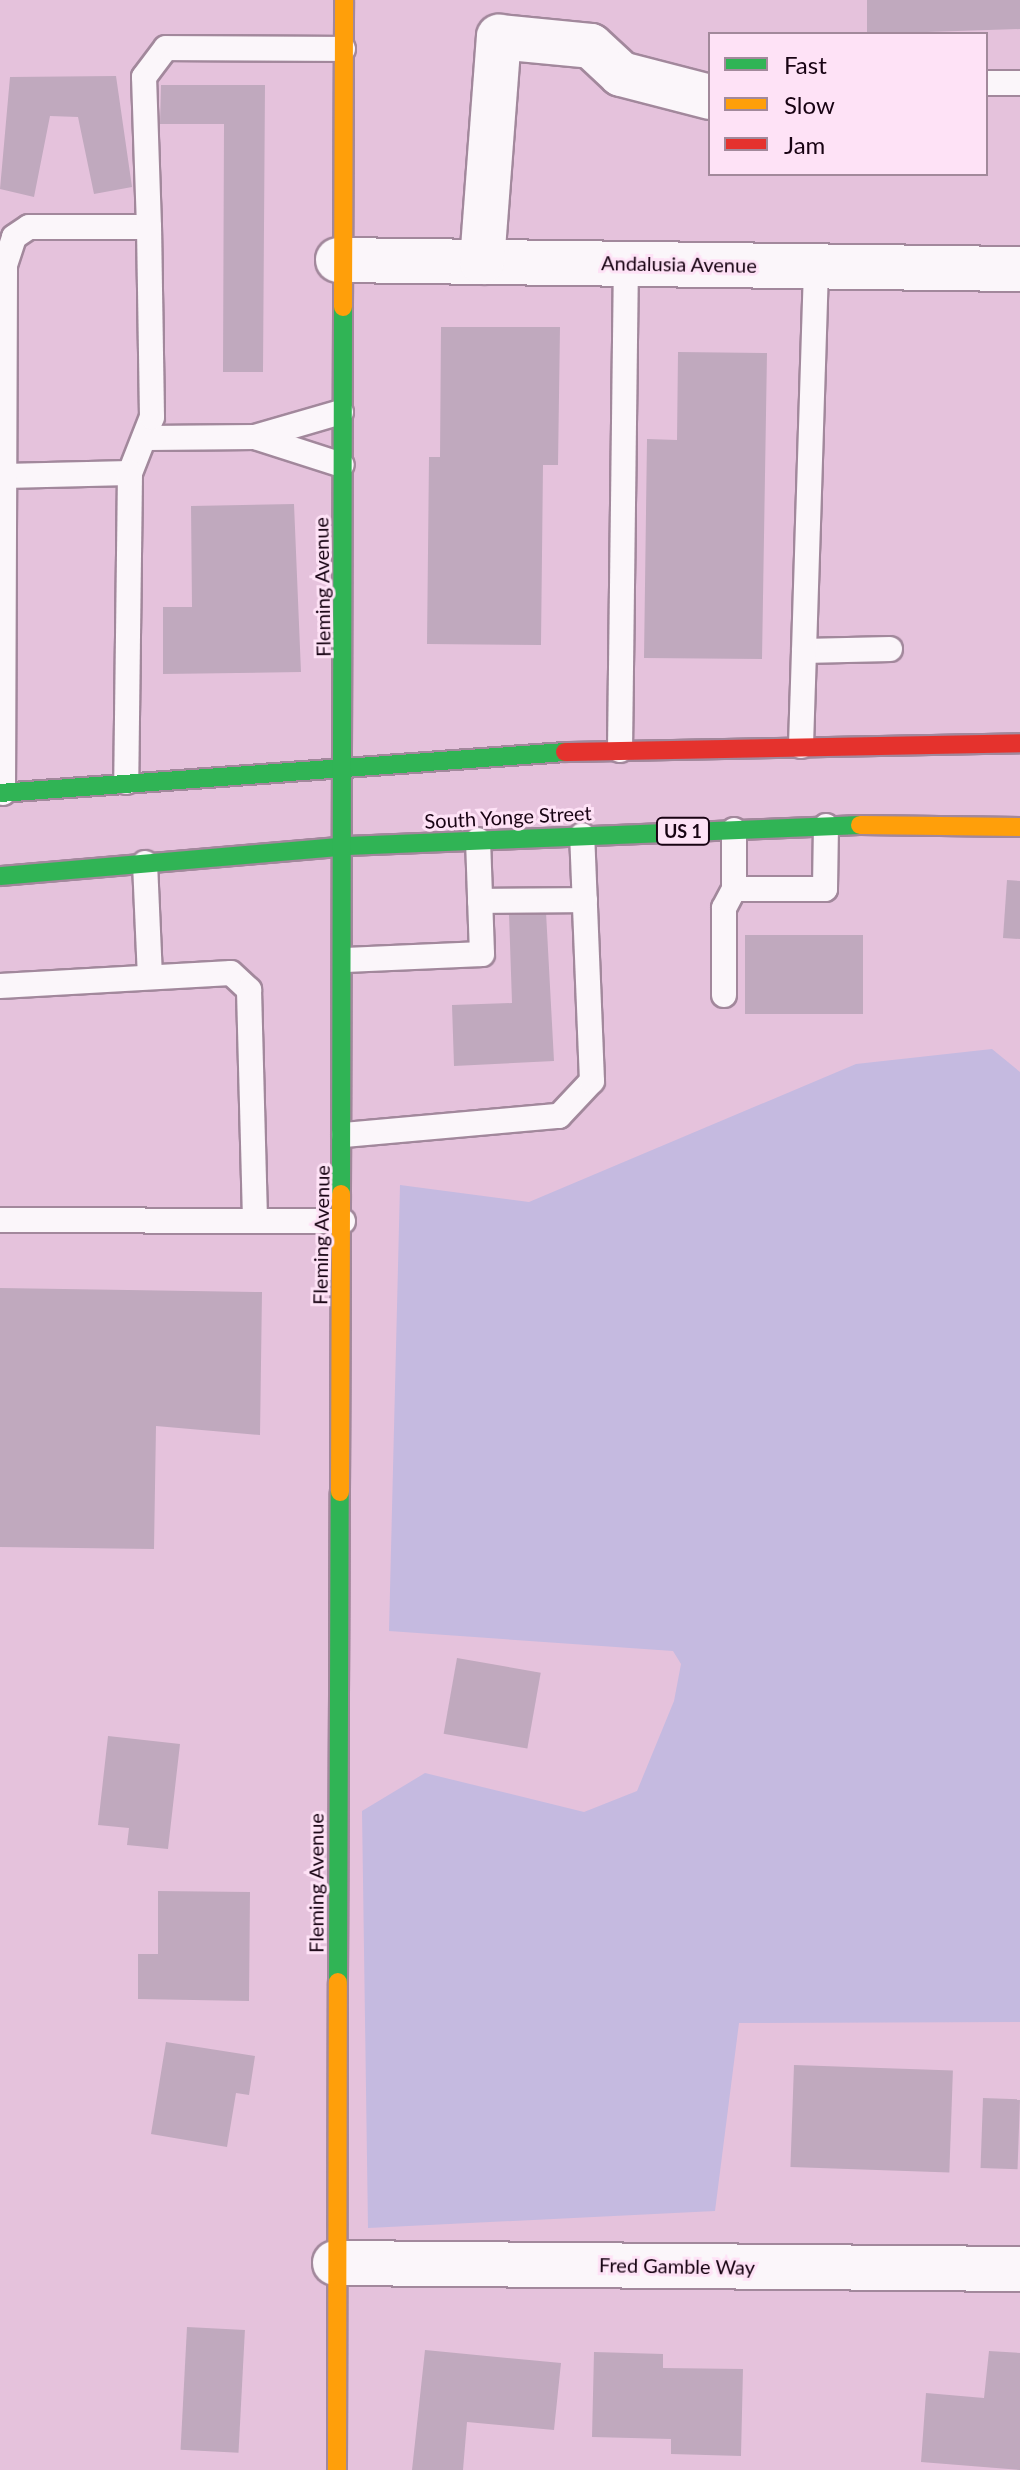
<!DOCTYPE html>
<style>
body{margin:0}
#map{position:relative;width:1020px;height:2470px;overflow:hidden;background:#e5c2dc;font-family:Lato,sans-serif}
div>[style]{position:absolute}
.green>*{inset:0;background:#c5bae0}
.building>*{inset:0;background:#c0a9be;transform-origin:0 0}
.roads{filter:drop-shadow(2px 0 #a2889c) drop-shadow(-2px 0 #a2889c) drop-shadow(0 2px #a2889c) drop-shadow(0 -2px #a2889c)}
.lane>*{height:24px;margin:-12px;padding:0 12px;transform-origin:12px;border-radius:12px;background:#fbf6fa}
.street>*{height:44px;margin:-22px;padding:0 22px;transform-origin:22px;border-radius:22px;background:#fbf6fa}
.fast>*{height:18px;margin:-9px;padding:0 9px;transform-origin:9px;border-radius:9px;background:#30b455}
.slow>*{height:18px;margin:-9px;padding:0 9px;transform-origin:9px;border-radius:9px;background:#ff9f0a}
.jam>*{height:18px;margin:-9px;padding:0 9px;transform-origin:9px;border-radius:9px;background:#e5322d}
span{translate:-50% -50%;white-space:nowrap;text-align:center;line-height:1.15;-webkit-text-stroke:6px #fee2f6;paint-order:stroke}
.shield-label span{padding:2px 6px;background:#fee2f6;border:2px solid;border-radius:6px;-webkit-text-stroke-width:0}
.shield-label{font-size:18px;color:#180313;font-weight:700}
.street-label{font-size:20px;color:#180313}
.legend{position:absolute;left:708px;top:32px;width:280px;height:144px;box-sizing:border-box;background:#fee2f6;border:2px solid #a2899b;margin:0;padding:10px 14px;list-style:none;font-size:24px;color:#180313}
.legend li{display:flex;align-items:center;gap:16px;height:40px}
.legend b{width:40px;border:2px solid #a2899b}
</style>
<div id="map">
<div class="green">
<i style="clip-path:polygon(992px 1049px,1020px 1072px,1020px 2022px,739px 2023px,715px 2211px,368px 2228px,362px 1811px,425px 1773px,584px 1812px,637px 1791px,674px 1701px,681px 1664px,673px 1651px,389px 1631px,400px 1185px,529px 1202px,856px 1064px)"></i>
</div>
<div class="building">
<i style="clip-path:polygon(867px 0,1020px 0,1020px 29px,867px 34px)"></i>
<i style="clip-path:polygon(116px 76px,132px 187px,94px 194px,78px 117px,50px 116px,34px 197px,0 189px,10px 77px)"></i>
<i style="clip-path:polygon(161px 85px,265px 85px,263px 372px,223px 372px,224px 124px,160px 124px)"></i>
<i style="clip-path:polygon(441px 327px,560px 327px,558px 465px,543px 465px,541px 645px,427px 644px,429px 457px,440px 457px)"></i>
<i style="clip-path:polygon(678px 352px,767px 353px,762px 659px,644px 658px,647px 439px,677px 440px)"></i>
<i style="clip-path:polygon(294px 504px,301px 672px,163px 674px,163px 607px,192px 607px,191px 506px)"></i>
<i style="clip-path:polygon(1007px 880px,1020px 881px,1020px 939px,1003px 938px)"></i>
<i style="clip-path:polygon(546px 912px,554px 1061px,454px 1066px,452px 1005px,512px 1003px,509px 914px)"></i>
<i style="left:745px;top:935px;width:118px;height:79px"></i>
<i style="clip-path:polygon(0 1288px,262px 1292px,260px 1435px,156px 1426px,154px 1549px,0 1547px)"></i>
<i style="left:457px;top:1658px;width:85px;height:77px;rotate:10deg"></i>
<i style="clip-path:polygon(108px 1736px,180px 1744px,168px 1849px,127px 1845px,129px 1828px,98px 1825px)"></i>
<i style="clip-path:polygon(158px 1891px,250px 1892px,249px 2001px,138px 1999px,138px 1954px,158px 1954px)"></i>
<i style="clip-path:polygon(166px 2042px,255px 2056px,249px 2095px,236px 2093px,227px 2147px,151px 2134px)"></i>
<i style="left:794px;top:2065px;width:159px;height:102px;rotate:2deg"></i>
<i style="left:983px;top:2098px;width:37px;height:70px;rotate:2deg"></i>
<i style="left:187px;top:2327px;width:58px;height:123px;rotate:3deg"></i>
<i style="clip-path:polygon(425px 2350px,561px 2363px,554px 2430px,467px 2422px,463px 2470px,412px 2470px)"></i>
<i style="clip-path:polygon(989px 2351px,1020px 2353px,1020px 2470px,921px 2462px,926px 2393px,984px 2398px)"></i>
<i style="clip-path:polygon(594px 2352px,663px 2354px,663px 2368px,743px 2369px,741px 2456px,671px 2454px,671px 2439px,592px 2437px)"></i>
</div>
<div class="roads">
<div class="lane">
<i style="left:986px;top:83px;width:34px"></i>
<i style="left:341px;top:412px;width:90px;rotate:163.8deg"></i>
<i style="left:255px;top:437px;width:91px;rotate:17.8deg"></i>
<i style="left:148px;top:438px;width:107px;rotate:-0.5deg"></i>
<i style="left:130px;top:473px;width:60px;rotate:-68.6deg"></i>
<i style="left:152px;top:417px;width:190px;rotate:-90.9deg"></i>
<i style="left:4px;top:476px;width:126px;rotate:-1.4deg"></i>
<i style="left:130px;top:473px;width:309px;rotate:90.7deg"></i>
<i style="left:804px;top:651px;width:86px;rotate:-1.3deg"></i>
<i style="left:801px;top:746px;width:480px;rotate:-88.2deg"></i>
<i style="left:620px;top:750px;width:486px;rotate:-89.3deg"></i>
<i style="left:3px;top:793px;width:528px;rotate:-89.78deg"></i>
<i style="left:5px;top:265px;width:29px;rotate:-72deg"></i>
<i style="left:14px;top:237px;width:18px;rotate:-34deg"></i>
<i style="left:29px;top:227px;width:120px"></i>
<i style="left:149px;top:227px;width:150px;rotate:-91.9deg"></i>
<i style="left:144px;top:77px;width:36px;rotate:-53deg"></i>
<i style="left:166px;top:48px;width:177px;rotate:0.3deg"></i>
<i style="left:734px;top:830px;width:59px;rotate:90deg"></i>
<i style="left:734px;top:889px;width:91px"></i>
<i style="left:825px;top:889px;width:63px;rotate:-89.1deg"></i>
<i style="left:145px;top:863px;width:114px;rotate:87.5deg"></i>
<i style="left:480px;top:901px;width:105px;rotate:-0.5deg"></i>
<i style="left:346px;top:960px;width:136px;rotate:-2.5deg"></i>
<i style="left:482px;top:954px;width:114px;rotate:-92deg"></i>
<i style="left:0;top:986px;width:231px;rotate:-3.2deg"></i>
<i style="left:231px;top:973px;width:25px;rotate:43deg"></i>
<i style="left:249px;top:990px;width:231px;rotate:88.5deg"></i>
<i style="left:724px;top:995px;width:87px;rotate:-90deg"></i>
<i style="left:724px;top:908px;width:21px;rotate:-62deg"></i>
<i style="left:344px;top:1135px;width:216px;rotate:-5.1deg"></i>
<i style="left:559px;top:1116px;width:48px;rotate:-46.7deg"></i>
<i style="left:592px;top:1081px;width:246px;rotate:-92.3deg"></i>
<i style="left:0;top:1220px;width:343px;rotate:0.2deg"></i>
</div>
<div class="street">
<i style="left:338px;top:260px;width:682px;rotate:0.76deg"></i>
<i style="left:482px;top:262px;width:226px;rotate:-85.7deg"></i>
<i style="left:499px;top:37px;width:92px;rotate:5.6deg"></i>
<i style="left:591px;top:46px;width:41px;rotate:43deg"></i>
<i style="left:621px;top:74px;width:92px;rotate:14.5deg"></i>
<i style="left:335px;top:2263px;width:685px;rotate:0.5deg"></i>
</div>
<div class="fast">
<i style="left:0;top:793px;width:566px;rotate:-4.15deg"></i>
<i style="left:0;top:876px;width:348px;rotate:-4.9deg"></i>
<i style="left:347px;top:846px;width:513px;rotate:-2.34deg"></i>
<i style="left:341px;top:1194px;width:887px;rotate:-89.87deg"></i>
<i style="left:338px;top:1982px;width:490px;rotate:-89.8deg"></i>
</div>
<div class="slow">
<i style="left:343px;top:307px;width:307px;rotate:-89.8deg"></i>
<i style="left:860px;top:825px;width:160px;rotate:0.7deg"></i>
<i style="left:340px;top:1492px;width:298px;rotate:-89.8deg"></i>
<i style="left:337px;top:2470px;width:488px;rotate:-89.9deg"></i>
</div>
<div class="jam">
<i style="left:565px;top:752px;width:455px;rotate:-1.1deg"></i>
</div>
</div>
<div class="shield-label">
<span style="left:683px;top:831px">US 1</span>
</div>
<div class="street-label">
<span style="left:679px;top:264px;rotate:1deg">Andalusia Avenue</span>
<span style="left:322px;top:587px;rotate:-91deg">Fleming Avenue</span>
<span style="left:508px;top:817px;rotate:-3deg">South Yonge Street</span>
<span style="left:321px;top:1235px;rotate:-89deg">Fleming Avenue</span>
<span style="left:316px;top:1883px;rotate:-90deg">Fleming Avenue</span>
<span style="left:677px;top:2266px;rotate:1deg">Fred Gamble Way</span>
</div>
<ul class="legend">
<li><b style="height:10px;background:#30b455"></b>Fast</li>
<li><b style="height:10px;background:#ff9f0a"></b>Slow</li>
<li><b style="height:10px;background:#e5322d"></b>Jam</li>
</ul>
</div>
